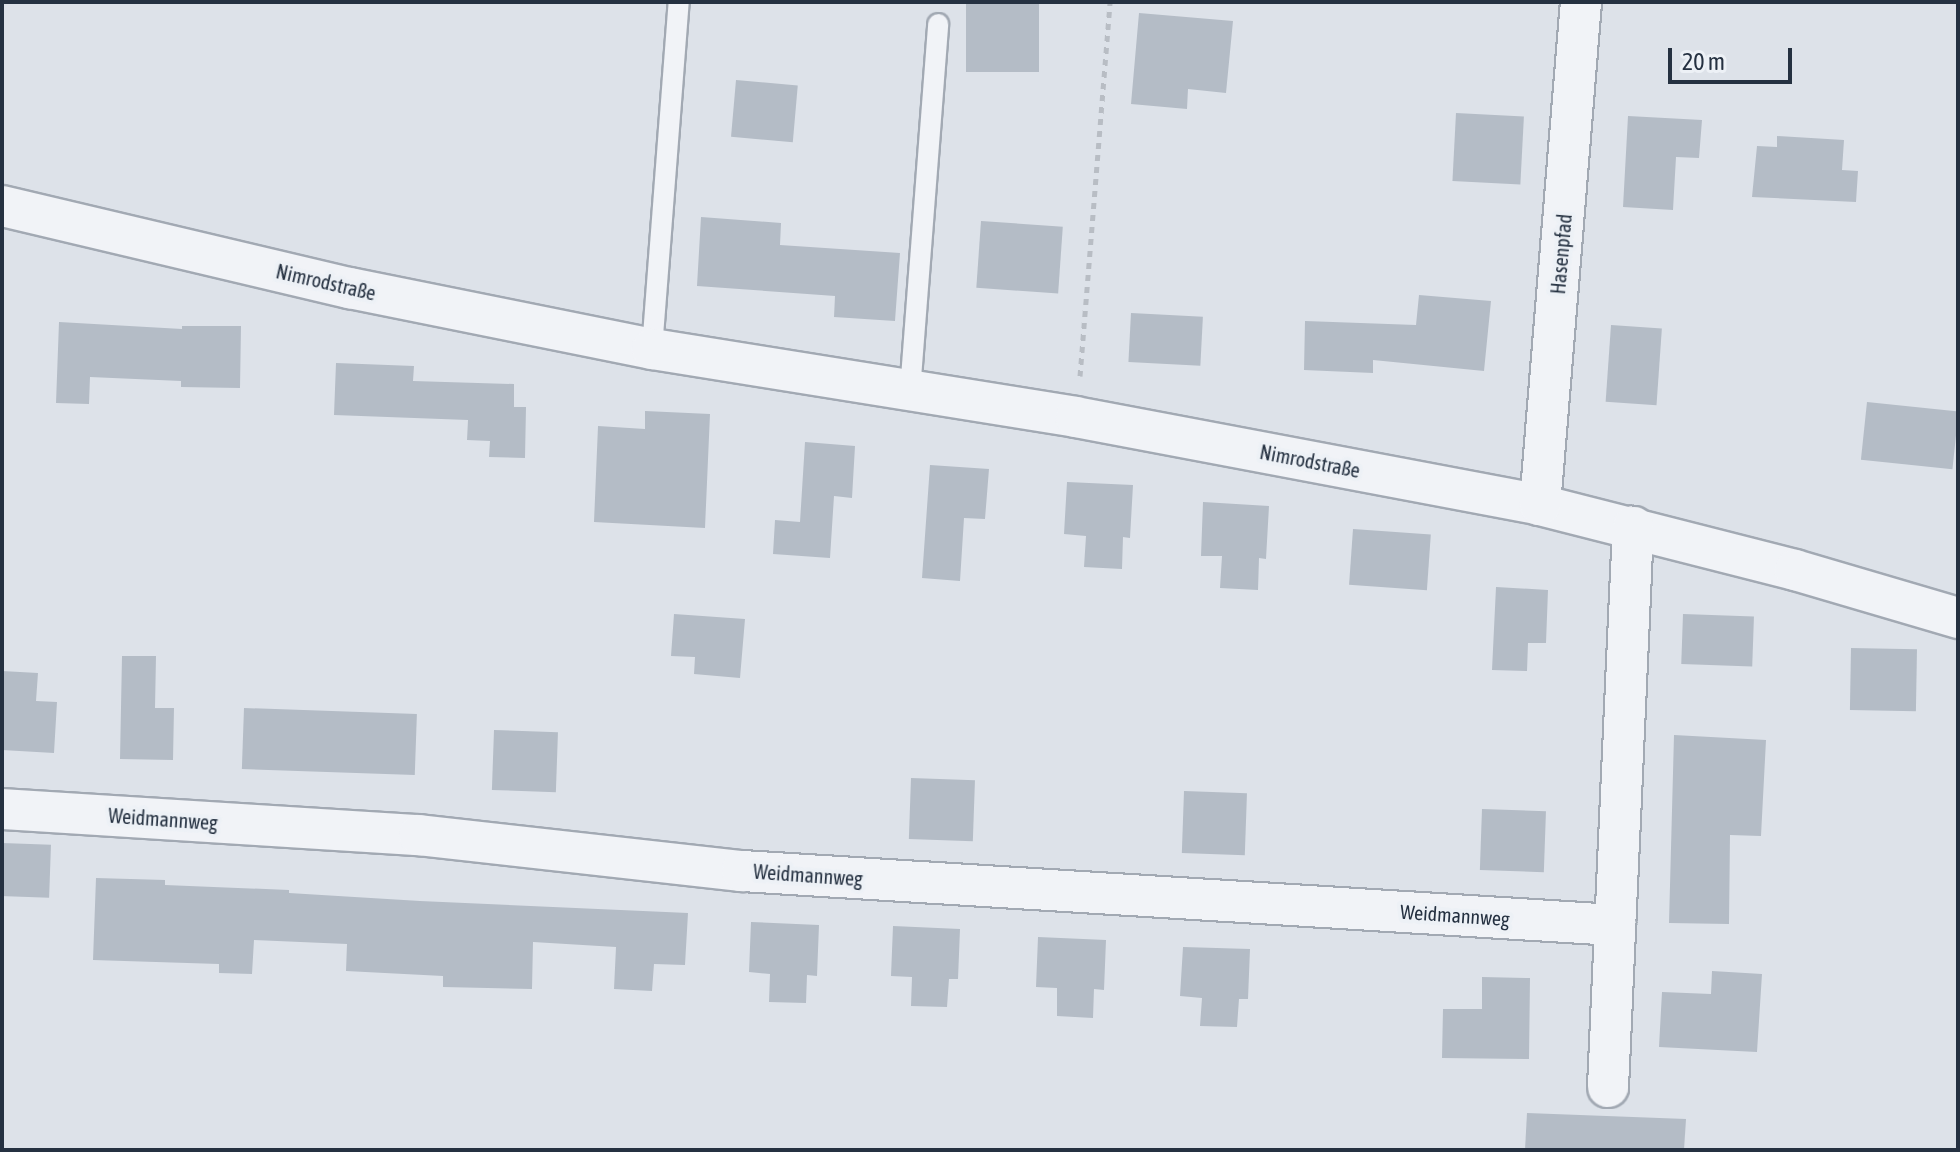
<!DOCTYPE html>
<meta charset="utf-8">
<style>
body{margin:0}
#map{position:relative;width:1960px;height:1152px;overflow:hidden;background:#dde2e9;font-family:"Asap Condensed",sans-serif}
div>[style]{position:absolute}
.building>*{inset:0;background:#b4bcc6;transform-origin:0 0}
.path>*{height:5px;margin-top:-2.5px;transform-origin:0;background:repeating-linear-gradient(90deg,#b8bdc4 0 6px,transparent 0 12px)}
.roads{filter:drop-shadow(2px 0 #a2a9b3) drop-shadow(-2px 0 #a2a9b3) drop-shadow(0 2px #a2a9b3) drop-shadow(0 -2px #a2a9b3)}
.lane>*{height:20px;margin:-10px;padding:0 10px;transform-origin:10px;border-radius:10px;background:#f1f3f7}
.street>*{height:40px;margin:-20px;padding:0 20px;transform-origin:20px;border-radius:20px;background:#f1f3f7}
span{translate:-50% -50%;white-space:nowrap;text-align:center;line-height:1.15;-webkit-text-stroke:8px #edf1f6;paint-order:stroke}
.street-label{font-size:20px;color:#253141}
.frame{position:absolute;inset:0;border:4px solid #253141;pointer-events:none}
.scale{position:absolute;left:1668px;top:48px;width:124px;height:36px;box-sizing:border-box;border:4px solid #253141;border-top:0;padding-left:10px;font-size:24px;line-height:28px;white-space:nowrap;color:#253141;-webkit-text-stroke:6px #edf1f6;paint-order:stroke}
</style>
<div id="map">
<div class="building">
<i style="left:966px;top:2px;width:73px;height:70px"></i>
<i style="clip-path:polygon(1139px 13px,1233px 21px,1226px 93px,1188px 89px,1187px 109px,1131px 104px)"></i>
<i style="left:736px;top:80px;width:62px;height:57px;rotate:5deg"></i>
<i style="left:1456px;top:113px;width:68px;height:68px;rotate:3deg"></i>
<i style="clip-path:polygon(1628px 116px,1702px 120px,1699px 158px,1676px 157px,1673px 210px,1623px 207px)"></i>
<i style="clip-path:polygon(1777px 136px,1844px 140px,1842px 170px,1858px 171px,1856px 202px,1752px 197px,1757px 146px,1777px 147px)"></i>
<i style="clip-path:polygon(701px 217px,781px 223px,780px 245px,900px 253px,895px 321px,834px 317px,835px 296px,697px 286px)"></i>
<i style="left:981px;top:221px;width:82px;height:67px;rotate:4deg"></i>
<i style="clip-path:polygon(1419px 295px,1491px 301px,1484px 371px,1373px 360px,1373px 373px,1304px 370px,1305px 321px,1416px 325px)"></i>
<i style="left:1131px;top:313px;width:72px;height:49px;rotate:3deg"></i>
<i style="clip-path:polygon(59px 322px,182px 329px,182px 326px,241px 326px,240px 388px,181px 387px,181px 381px,90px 377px,89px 404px,56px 403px)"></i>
<i style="left:1611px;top:325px;width:51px;height:77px;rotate:4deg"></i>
<i style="clip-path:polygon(336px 363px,414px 366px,413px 381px,514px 384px,514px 407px,526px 407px,525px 458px,489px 457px,490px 441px,467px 440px,468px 420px,334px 415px)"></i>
<i style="left:1867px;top:402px;width:92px;height:58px;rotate:6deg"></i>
<i style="clip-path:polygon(645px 411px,710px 414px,705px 528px,594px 522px,598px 426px,645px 429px)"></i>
<i style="clip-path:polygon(805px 442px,855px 446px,852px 498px,834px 496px,830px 558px,773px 554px,775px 520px,800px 522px)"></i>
<i style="clip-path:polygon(930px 465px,989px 469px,985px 519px,964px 518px,960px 581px,922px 578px)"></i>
<i style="clip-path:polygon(1067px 482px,1133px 485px,1130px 538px,1123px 537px,1122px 569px,1084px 567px,1086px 536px,1064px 534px)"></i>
<i style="clip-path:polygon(1203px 502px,1269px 506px,1266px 559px,1259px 558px,1258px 590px,1220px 588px,1222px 556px,1201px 556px)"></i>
<i style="left:1353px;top:529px;width:78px;height:56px;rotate:4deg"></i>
<i style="clip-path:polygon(1496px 587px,1548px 590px,1546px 643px,1528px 643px,1527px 671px,1492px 670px)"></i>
<i style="clip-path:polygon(674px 614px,745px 619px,740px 678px,694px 674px,695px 657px,671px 656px)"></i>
<i style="left:1683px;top:614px;width:71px;height:50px;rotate:2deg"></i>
<i style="left:1851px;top:648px;width:66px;height:62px;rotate:1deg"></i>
<i style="clip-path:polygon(122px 656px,156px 656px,155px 708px,174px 708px,173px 760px,120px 759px)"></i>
<i style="clip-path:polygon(2px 671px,38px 673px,36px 701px,57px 702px,54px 753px,2px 750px)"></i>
<i style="left:244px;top:708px;width:173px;height:61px;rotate:2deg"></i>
<i style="left:494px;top:730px;width:64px;height:60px;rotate:2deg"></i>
<i style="clip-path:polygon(1674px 735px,1766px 740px,1761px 836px,1730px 835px,1729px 924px,1669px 923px)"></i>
<i style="left:911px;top:778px;width:64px;height:61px;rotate:2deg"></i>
<i style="left:1184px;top:791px;width:63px;height:62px;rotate:2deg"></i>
<i style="left:1482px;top:809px;width:64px;height:61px;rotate:2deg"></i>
<i style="left:2px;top:843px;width:49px;height:53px;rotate:2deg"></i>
<i style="clip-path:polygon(96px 878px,165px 880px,165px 885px,289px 890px,289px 893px,420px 901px,688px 913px,685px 965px,654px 964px,652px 991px,614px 989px,616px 947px,533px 942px,532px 989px,443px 987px,443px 976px,346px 971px,347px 944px,254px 940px,252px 974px,219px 973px,219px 964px,93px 960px)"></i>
<i style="clip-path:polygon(751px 922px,819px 925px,817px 976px,807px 975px,806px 1003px,769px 1002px,770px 974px,749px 972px)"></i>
<i style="clip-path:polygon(893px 926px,960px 929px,958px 979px,949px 979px,947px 1007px,911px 1006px,912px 977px,891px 976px)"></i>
<i style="clip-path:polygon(1038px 937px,1106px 940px,1104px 990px,1094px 989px,1093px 1018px,1057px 1016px,1057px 988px,1036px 987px)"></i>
<i style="clip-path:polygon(1183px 947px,1250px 949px,1248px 999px,1239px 999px,1237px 1027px,1200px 1026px,1202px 998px,1180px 996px)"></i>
<i style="clip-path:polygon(1712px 971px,1762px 974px,1757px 1052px,1659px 1047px,1662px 992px,1711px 994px)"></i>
<i style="clip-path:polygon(1482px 977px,1530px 978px,1529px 1059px,1442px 1058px,1443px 1009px,1482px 1009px)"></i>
<i style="clip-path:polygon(1527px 1113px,1686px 1119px,1684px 1150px,1525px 1150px)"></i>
</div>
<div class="path">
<i style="left:1080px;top:376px;width:375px;rotate:-85.4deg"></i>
</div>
<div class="roads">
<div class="lane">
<i style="left:652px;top:349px;width:348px;rotate:-85.6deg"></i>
<i style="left:910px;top:391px;width:368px;rotate:-85.6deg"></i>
</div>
<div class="street">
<i style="left:2px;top:206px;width:358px;rotate:13.3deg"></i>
<i style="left:350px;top:288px;width:308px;rotate:11.4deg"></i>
<i style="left:652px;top:349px;width:429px;rotate:9.1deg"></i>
<i style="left:1076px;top:417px;width:472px;rotate:10.7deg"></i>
<i style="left:1540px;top:505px;width:263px;rotate:14.3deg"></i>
<i style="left:1795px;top:570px;width:170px;rotate:16.4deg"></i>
<i style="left:1540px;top:505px;width:505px;rotate:-85.34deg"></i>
<i style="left:2px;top:809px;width:418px;rotate:3.6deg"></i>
<i style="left:419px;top:835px;width:325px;rotate:6.4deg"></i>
<i style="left:742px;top:871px;width:875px;rotate:3.54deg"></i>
<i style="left:1608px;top:1087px;width:561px;rotate:-87.44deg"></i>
</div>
</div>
<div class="street-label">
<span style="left:1561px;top:254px;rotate:-85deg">Hasenpfad</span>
<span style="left:326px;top:282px;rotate:13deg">Nimrodstraße</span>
<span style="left:1310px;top:461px;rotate:11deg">Nimrodstraße</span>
<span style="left:163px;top:819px;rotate:4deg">Weidmannweg</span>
<span style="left:808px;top:875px;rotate:4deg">Weidmannweg</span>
<span style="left:1455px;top:915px;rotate:4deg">Weidmannweg</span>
</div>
<div class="frame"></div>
<div class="scale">20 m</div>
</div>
